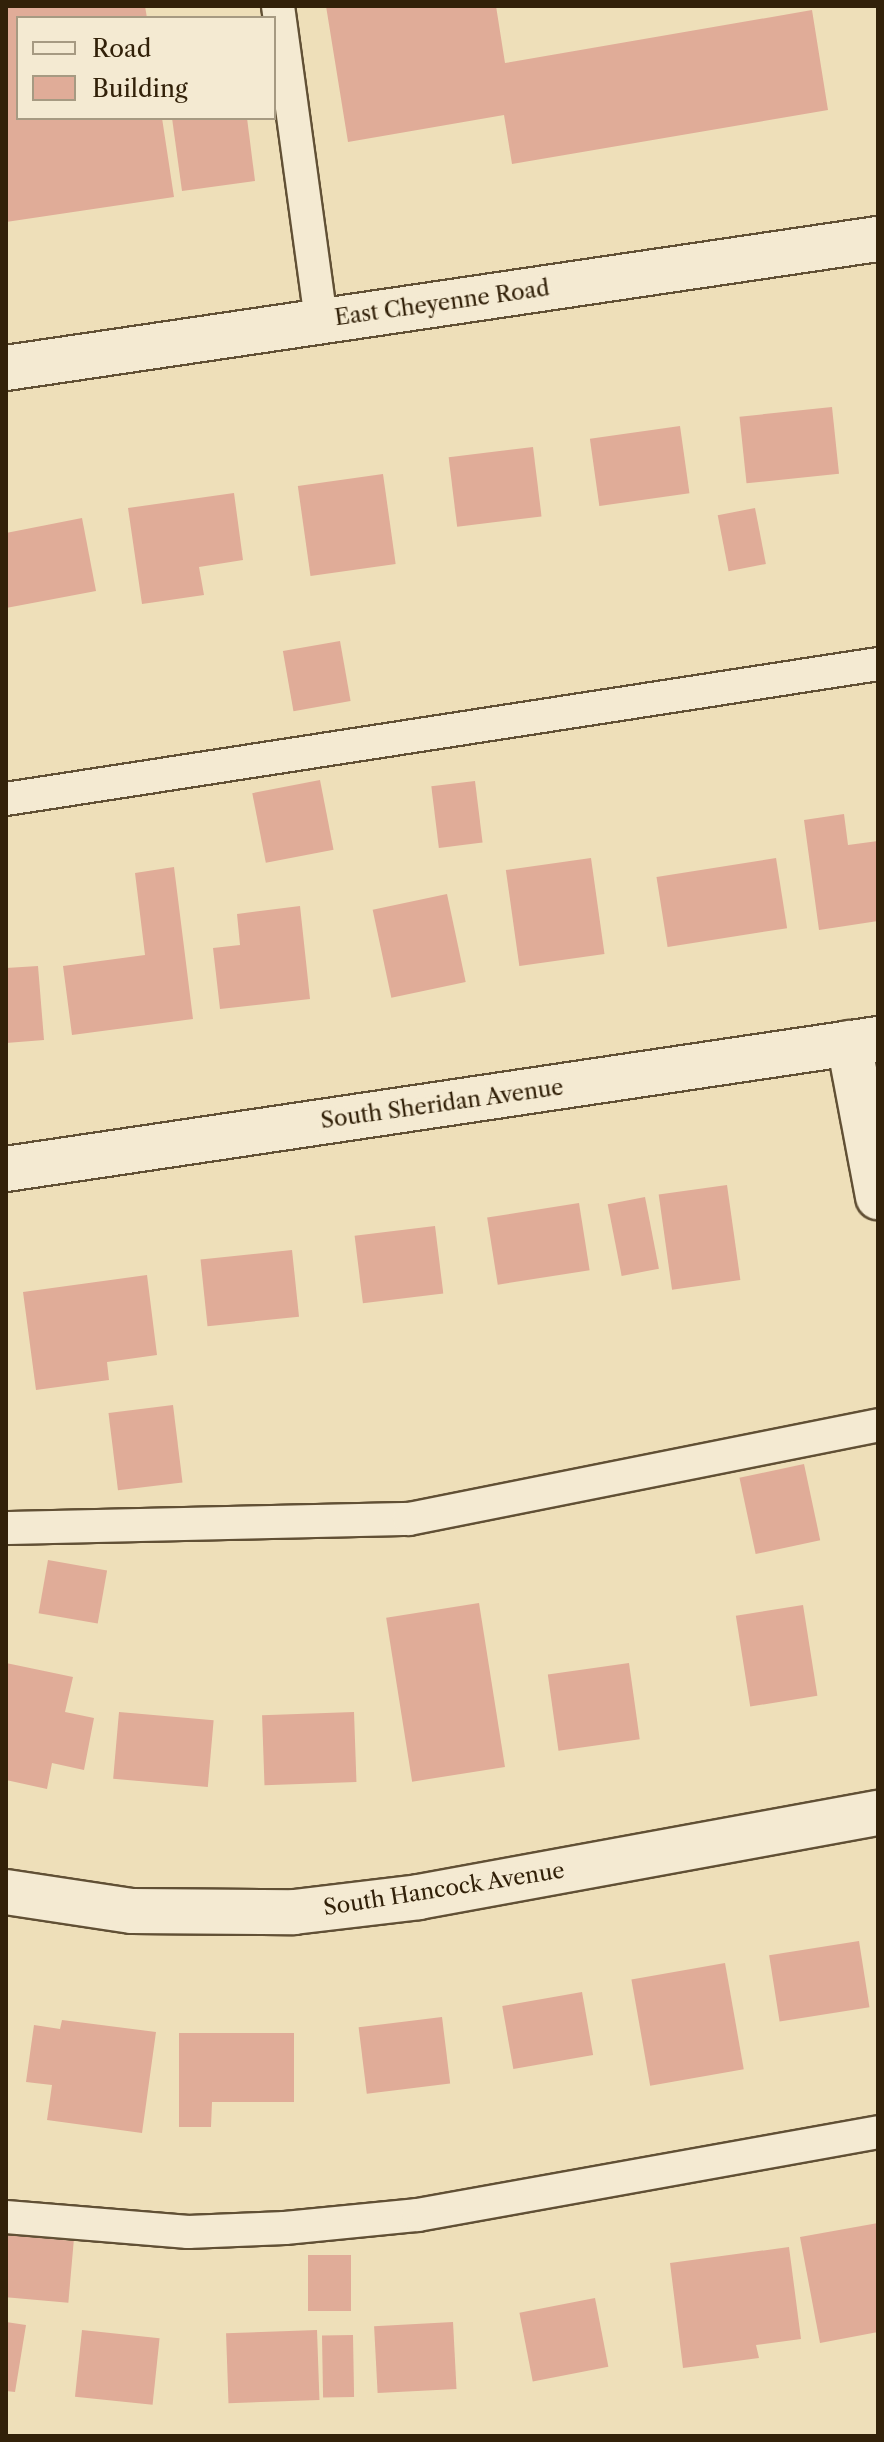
<!DOCTYPE html>
<style>
body{margin:0}
#map{position:relative;width:884px;height:2442px;overflow:hidden;background:#eedfb9;font-family:"Libre Caslon Text",serif}
div>[style]{position:absolute}
.building>*{inset:0;background:#e0ac98;transform-origin:0 0}
.roads{filter:drop-shadow(2px 0 #615035) drop-shadow(-2px 0 #615035) drop-shadow(0 2px #615035) drop-shadow(0 -2px #615035)}
.service>*{height:32px;margin:-16px;padding:0 16px;transform-origin:16px;border-radius:16px;background:#f4ead2}
.minor>*{height:44px;margin:-22px;padding:0 22px;transform-origin:22px;border-radius:22px;background:#f4ead2}
.tertiary>*{height:44px;margin:-22px;padding:0 22px;transform-origin:22px;border-radius:22px;background:#f4ead2}
span{translate:-50% -50%;white-space:nowrap;text-align:center;line-height:1.15;-webkit-text-stroke:8px #f4ead2;paint-order:stroke}
.street-label{font-size:22px;color:#322109}
.frame{position:absolute;inset:0;border:8px solid #322109;pointer-events:none}
.legend{position:absolute;left:16px;top:16px;width:260px;height:104px;box-sizing:border-box;background:#f4ead2;border:2px solid #a69a82;margin:0;padding:10px 14px;list-style:none;font-size:24px;color:#322109}
.legend li{display:flex;align-items:center;gap:16px;height:40px}
.legend b{width:40px;border:2px solid #a69a82}
</style>
<div id="map">
<div class="building">
<i style="clip-path:polygon(6px 6px,145px 6px,147px 18px,18px 18px,18px 118px,162px 118px,174px 197px,6px 222px)"></i>
<i style="clip-path:polygon(326px 6px,496px 6px,505px 63px,812px 10px,828px 110px,512px 164px,504px 115px,348px 142px)"></i>
<i style="clip-path:polygon(172px 118px,247px 118px,255px 181px,182px 191px)"></i>
<i style="left:832px;top:407px;width:67px;height:93px;rotate:84deg"></i>
<i style="left:680px;top:426px;width:68px;height:91px;rotate:82deg"></i>
<i style="left:533px;top:447px;width:70px;height:85px;rotate:83deg"></i>
<i style="left:383px;top:474px;width:91px;height:86px;rotate:82deg"></i>
<i style="clip-path:polygon(234px 493px,243px 560px,199px 567px,204px 595px,142px 604px,128px 508px)"></i>
<i style="left:755px;top:508px;width:57px;height:38px;rotate:79deg"></i>
<i style="clip-path:polygon(82px 518px,96px 591px,6px 608px,6px 533px)"></i>
<i style="left:340px;top:641px;width:61px;height:58px;rotate:80deg"></i>
<i style="left:320px;top:780px;width:71px;height:69px;rotate:79deg"></i>
<i style="left:475px;top:781px;width:62px;height:44px;rotate:83deg"></i>
<i style="clip-path:polygon(844px 814px,848px 845px,878px 841px,878px 921px,819px 930px,804px 820px)"></i>
<i style="left:591px;top:858px;width:97px;height:86px;rotate:82deg"></i>
<i style="left:776px;top:858px;width:71px;height:121px;rotate:81deg"></i>
<i style="clip-path:polygon(174px 867px,193px 1019px,72px 1035px,63px 966px,145px 955px,135px 873px)"></i>
<i style="left:447px;top:894px;width:90px;height:76px;rotate:78deg"></i>
<i style="clip-path:polygon(300px 906px,310px 999px,220px 1009px,213px 948px,240px 945px,237px 914px)"></i>
<i style="clip-path:polygon(38px 966px,44px 1040px,6px 1043px,6px 968px)"></i>
<i style="left:727px;top:1185px;width:96px;height:69px;rotate:82deg"></i>
<i style="left:645px;top:1197px;width:73px;height:38px;rotate:79deg"></i>
<i style="left:579px;top:1203px;width:68px;height:93px;rotate:81deg"></i>
<i style="left:435px;top:1226px;width:68px;height:81px;rotate:83deg"></i>
<i style="left:292px;top:1250px;width:67px;height:92px;rotate:84deg"></i>
<i style="clip-path:polygon(147px 1275px,157px 1355px,107px 1362px,109px 1380px,36px 1390px,23px 1292px)"></i>
<i style="left:173px;top:1405px;width:78px;height:65px;rotate:83deg"></i>
<i style="left:804px;top:1464px;width:78px;height:66px;rotate:78deg"></i>
<i style="left:48px;top:1560px;width:60px;height:54px;rotate:10deg"></i>
<i style="left:479px;top:1603px;width:166px;height:94px;rotate:81deg"></i>
<i style="left:803px;top:1605px;width:92px;height:68px;rotate:81deg"></i>
<i style="clip-path:polygon(6px 1663px,73px 1677px,65px 1712px,94px 1718px,84px 1770px,52px 1763px,47px 1789px,6px 1780px)"></i>
<i style="left:629px;top:1663px;width:77px;height:82px;rotate:82deg"></i>
<i style="left:119px;top:1712px;width:95px;height:67px;rotate:5deg"></i>
<i style="left:354px;top:1712px;width:70px;height:92px;rotate:88deg"></i>
<i style="left:859px;top:1941px;width:67px;height:91px;rotate:81deg"></i>
<i style="left:725px;top:1963px;width:108px;height:95px;rotate:80deg"></i>
<i style="left:582px;top:1992px;width:64px;height:81px;rotate:80deg"></i>
<i style="left:442px;top:2017px;width:67px;height:84px;rotate:83deg"></i>
<i style="clip-path:polygon(62px 2020px,156px 2032px,142px 2133px,47px 2120px,52px 2085px,26px 2082px,34px 2025px,60px 2029px)"></i>
<i style="clip-path:polygon(179px 2033px,294px 2033px,294px 2102px,212px 2102px,211px 2127px,179px 2127px)"></i>
<i style="clip-path:polygon(878px 2223px,878px 2332px,820px 2343px,800px 2237px)"></i>
<i style="left:6px;top:2235px;width:68px;height:62px;rotate:5deg"></i>
<i style="clip-path:polygon(789px 2247px,801px 2339px,756px 2345px,759px 2358px,683px 2368px,670px 2263px)"></i>
<i style="left:308px;top:2255px;width:43px;height:56px"></i>
<i style="left:595px;top:2298px;width:70px;height:77px;rotate:79deg"></i>
<i style="clip-path:polygon(6px 2322px,26px 2325px,15px 2392px,6px 2391px)"></i>
<i style="left:453px;top:2322px;width:67px;height:79px;rotate:87deg"></i>
<i style="left:82px;top:2330px;width:78px;height:67px;rotate:6deg"></i>
<i style="left:317px;top:2330px;width:70px;height:91px;rotate:88deg"></i>
<i style="left:353px;top:2335px;width:62px;height:31px;rotate:89deg"></i>
</div>
<div class="roads">
<div class="service">
<i style="left:278px;top:6px;width:318px;rotate:82.2deg"></i>
<i style="left:6px;top:799px;width:882px;rotate:-8.8deg"></i>
<i style="left:6px;top:1528px;width:403px;rotate:-1.3deg"></i>
<i style="left:409px;top:1519px;width:478px;rotate:-11.3deg"></i>
<i style="left:6px;top:2217px;width:183px;rotate:4.7deg"></i>
<i style="left:188px;top:2232px;width:97px;rotate:-2.4deg"></i>
<i style="left:285px;top:2228px;width:134px;rotate:-5.6deg"></i>
<i style="left:418px;top:2215px;width:467px;rotate:-10.2deg"></i>
</div>
<div class="minor">
<i style="left:849px;top:1043px;width:157px;rotate:79.3deg"></i>
<i style="left:6px;top:1169px;width:882px;rotate:-8.48deg"></i>
<i style="left:6px;top:1892px;width:127px;rotate:8.6deg"></i>
<i style="left:132px;top:1911px;width:162px;rotate:0.4deg"></i>
<i style="left:294px;top:1912px;width:126px;rotate:-6.8deg"></i>
<i style="left:419px;top:1897px;width:467px;rotate:-10.4deg"></i>
</div>
<div class="tertiary">
<i style="left:6px;top:368px;width:881px;rotate:-8.42deg"></i>
</div>
</div>
<div class="street-label">
<span style="left:442px;top:303px;rotate:-8deg">East Cheyenne Road</span>
<span style="left:442px;top:1104px;rotate:-8deg">South Sheridan Avenue</span>
<span style="left:444px;top:1889px;rotate:-9deg">South Hancock Avenue</span>
</div>
<div class="frame"></div>
<ul class="legend">
<li><b style="height:10px;background:#f4ead2"></b>Road</li>
<li><b style="height:22px;background:#e0ac98"></b>Building</li>
</ul>
</div>
